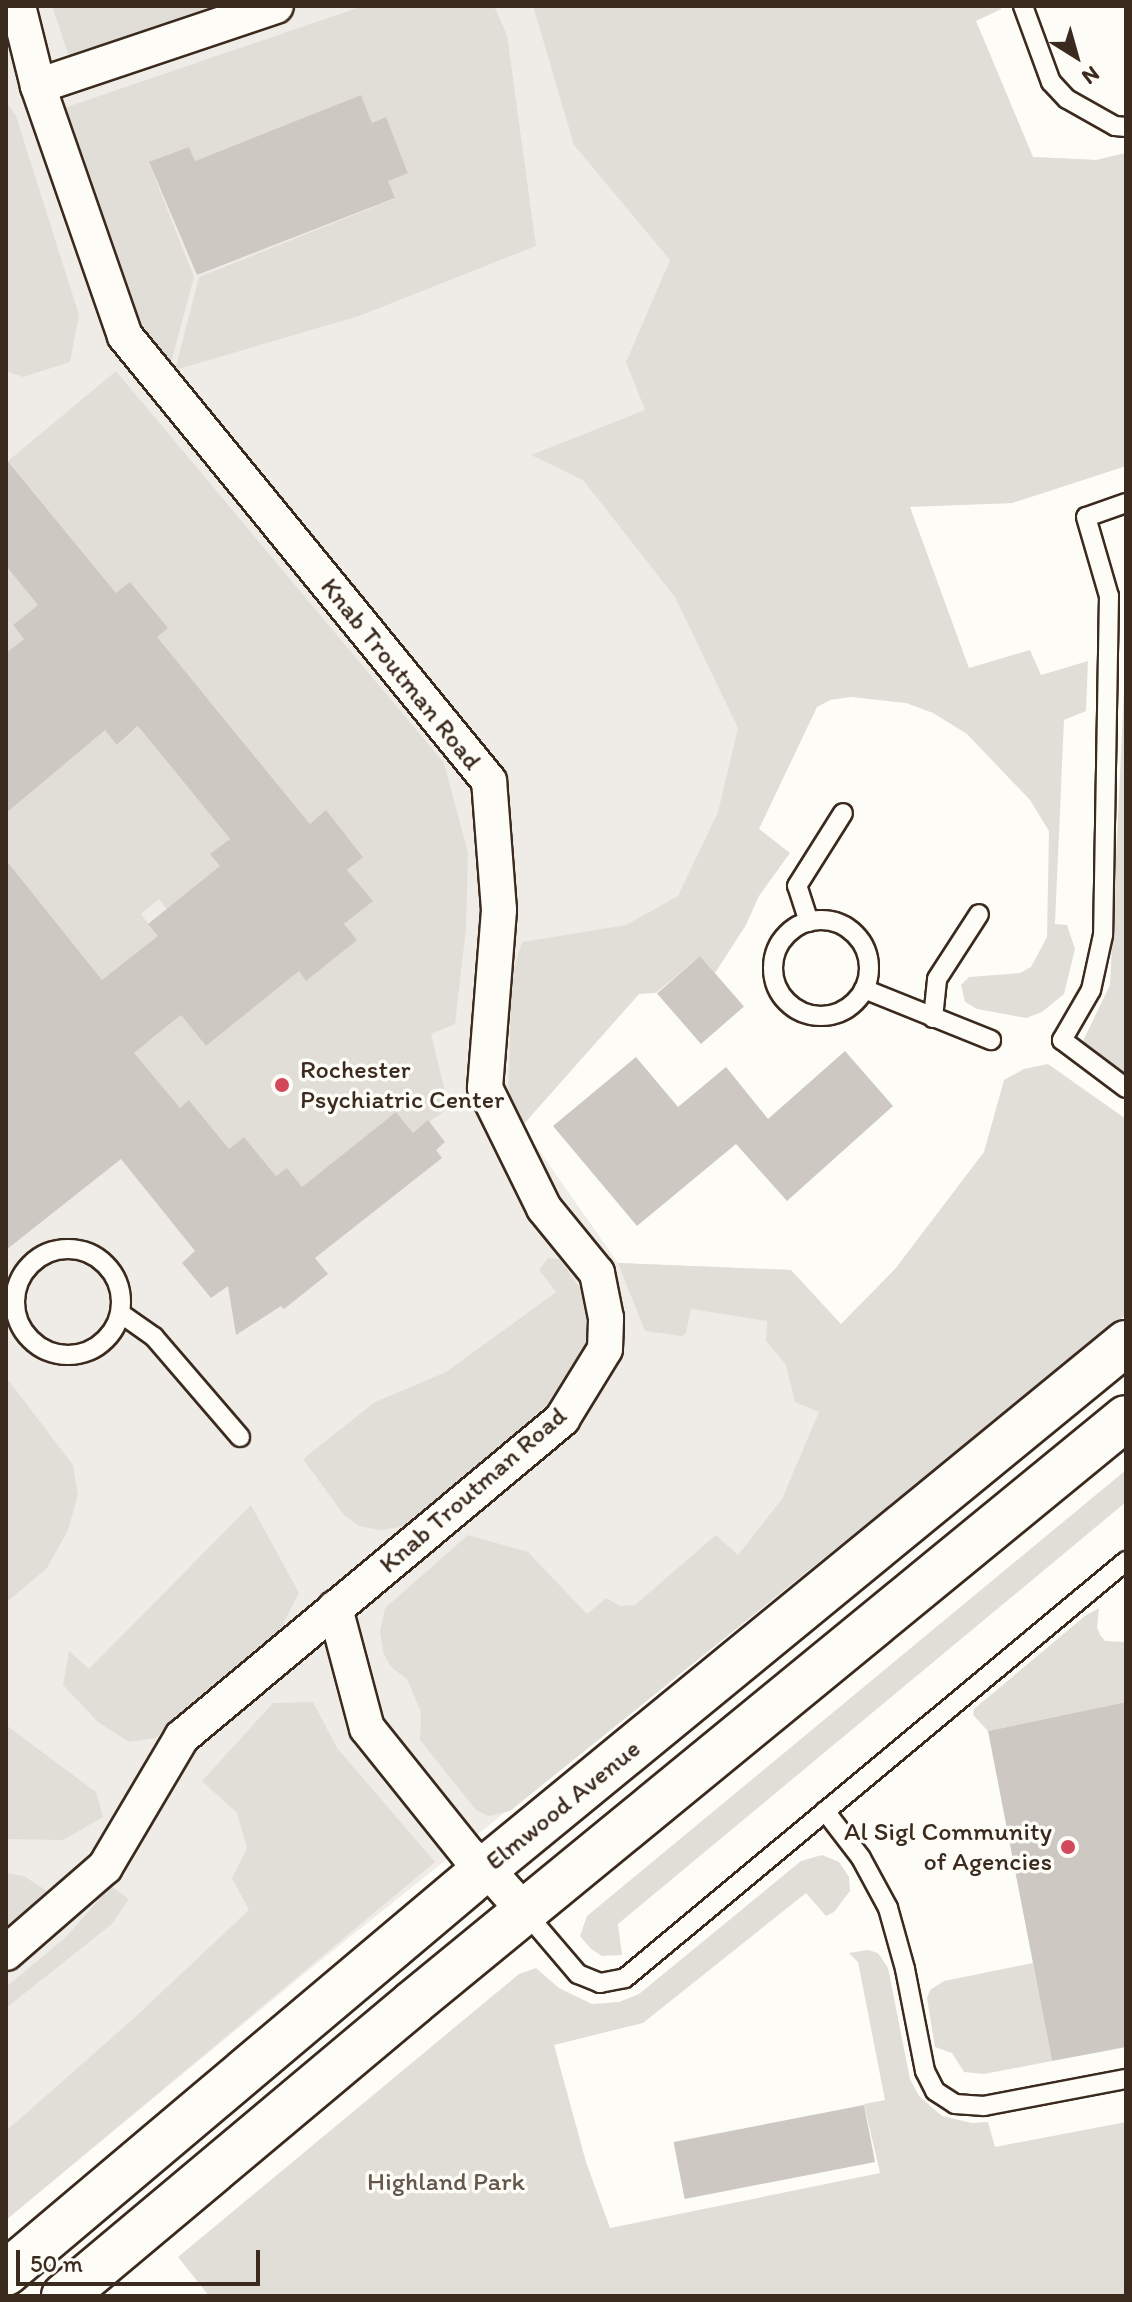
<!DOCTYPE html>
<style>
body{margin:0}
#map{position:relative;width:1132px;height:2302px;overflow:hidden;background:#fdfcf7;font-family:Itim,sans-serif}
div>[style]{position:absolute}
.built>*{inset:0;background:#efece7}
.green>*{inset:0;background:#e1ded7}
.building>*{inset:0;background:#cdc8c2;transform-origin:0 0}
.roads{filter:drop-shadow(2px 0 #3b2a1e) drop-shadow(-2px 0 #3b2a1e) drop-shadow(0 2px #3b2a1e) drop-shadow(0 -2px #3b2a1e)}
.service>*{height:18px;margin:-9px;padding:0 9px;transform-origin:9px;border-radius:9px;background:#fdfcf7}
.service>.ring{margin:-9px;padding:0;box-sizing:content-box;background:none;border:18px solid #fdfcf7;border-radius:50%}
.minor>*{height:34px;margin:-17px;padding:0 17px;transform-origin:17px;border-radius:17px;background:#fdfcf7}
.primary>*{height:44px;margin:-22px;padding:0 22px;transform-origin:22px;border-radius:22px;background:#fdfcf7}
.dots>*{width:22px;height:22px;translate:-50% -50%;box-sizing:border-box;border:4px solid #fdfcf7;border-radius:50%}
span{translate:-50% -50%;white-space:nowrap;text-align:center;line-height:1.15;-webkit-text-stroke:7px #fdfcf7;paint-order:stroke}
.street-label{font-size:26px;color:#3b2a1e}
.poi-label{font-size:26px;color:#3b2a1e}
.left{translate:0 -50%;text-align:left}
.right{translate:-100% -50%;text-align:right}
.park-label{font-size:26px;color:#64574c}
.frame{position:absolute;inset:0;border:8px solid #3b2a1e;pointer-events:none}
.north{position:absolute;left:1036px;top:16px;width:80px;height:80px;-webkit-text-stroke:6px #fdfcf7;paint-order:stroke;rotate:143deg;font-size:22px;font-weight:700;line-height:32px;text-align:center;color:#3b2a1e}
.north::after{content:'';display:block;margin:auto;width:28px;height:36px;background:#3b2a1e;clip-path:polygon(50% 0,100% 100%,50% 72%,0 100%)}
.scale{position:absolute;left:16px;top:2250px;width:244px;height:36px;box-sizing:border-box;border:4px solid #3b2a1e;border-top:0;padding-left:10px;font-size:24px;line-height:28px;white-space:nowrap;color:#3b2a1e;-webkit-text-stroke:6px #fdfcf7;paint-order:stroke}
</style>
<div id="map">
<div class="built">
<i style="clip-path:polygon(6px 6px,1000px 6px,1001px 9px,976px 21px,1033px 157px,1096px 160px,1126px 153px,1126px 466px,1012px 503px,910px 506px,639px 994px,522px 1126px,618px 1263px,791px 1270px,948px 1456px,299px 1978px,6px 2220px)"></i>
</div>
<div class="green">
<i style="clip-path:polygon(52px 6px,265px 6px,75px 74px)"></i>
<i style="clip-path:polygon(363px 6px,494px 6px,507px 35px,536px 246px,359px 316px,175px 370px,199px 277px,394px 199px,388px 181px,408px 172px,386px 118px,372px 123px,361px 95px,195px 161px,189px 147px,149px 163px,194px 277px,169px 370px,130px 313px,61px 109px)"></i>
<i style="clip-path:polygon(533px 6px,1000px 6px,1001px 9px,976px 21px,1033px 157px,1096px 160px,1126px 153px,1126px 466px,1012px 503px,910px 507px,969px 668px,1030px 650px,1041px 675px,1088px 661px,1086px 711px,1064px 720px,1055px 924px,1067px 925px,1075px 949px,1064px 994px,1042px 1012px,1026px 1018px,977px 1009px,965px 1002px,961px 985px,969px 977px,1020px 973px,1031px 967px,1047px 937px,1049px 831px,1030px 800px,967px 734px,933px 713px,906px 703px,851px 697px,830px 700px,817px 707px,759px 829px,790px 853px,759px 896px,746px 925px,715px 973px,700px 956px,656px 993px,639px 994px,522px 1126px,508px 1100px,512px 974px,522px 942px,626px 925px,678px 896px,718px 812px,738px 728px,675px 597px,583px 480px,531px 455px,645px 410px,626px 362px,670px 260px,574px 145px)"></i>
<i style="clip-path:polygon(6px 101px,16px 116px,79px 315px,70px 362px,23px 377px,6px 371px)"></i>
<i style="clip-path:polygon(116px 371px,444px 763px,468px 853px,466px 929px,455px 1024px,431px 1034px,449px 1108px,413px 1133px,396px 1112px,302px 1187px,287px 1168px,276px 1176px,244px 1137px,229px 1149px,190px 1101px,180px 1108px,124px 1059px,137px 1024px,151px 1040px,181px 1015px,206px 1046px,299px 971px,307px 980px,356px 940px,344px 924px,372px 901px,347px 870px,363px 856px,326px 811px,310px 824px,209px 700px,187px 718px,157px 637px,167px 628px,130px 582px,116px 593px,8px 461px)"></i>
<i style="clip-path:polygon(6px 566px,38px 605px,13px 625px,24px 639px,6px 653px)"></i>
<i style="clip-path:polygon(1126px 648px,1126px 1073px,1082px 1043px,1110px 985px)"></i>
<i style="clip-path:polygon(158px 709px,154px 746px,230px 839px,211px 854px,220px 866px,167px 910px,159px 899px,141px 914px,158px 936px,110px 990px,6px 860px,6px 798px,105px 730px,118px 745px)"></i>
<i style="clip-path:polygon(1048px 1064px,1126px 1119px,1126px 1315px,510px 1811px,488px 1816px,476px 1810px,420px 1740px,421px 1712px,407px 1679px,391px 1667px,383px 1652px,380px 1632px,385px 1608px,468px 1535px,528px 1552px,587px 1614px,606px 1598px,620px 1606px,635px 1605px,716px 1535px,738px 1555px,782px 1499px,819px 1412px,795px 1402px,786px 1365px,766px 1341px,767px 1321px,691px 1309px,686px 1333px,682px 1336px,645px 1331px,618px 1263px,791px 1270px,841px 1324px,895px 1269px,984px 1152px,1004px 1080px,1024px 1069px)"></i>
<i style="clip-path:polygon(548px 1258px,560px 1259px,582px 1291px,593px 1329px,581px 1366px,563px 1391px,418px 1518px,401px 1527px,379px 1530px,359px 1526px,344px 1515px,303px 1459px,375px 1402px,446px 1372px,556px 1292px,539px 1270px)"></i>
<i style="clip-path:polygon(6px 1377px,73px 1465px,78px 1495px,68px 1530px,47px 1568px,6px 1603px)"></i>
<i style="clip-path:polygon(1126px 1470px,1126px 1502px,618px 1924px,622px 1955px,602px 1956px,591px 1949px,580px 1936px,587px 1916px)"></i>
<i style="clip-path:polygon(251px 1505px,299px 1593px,280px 1630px,155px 1738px,129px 1742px,98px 1722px,63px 1685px,69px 1651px,89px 1669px)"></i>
<i style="clip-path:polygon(1099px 1608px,1097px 1627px,1100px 1635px,1105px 1641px,1126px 1642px,1126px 1702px,988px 1731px,973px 1715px,974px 1709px,1085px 1616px)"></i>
<i style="clip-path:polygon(313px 1702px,337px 1748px,435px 1862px,6px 2220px,6px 2131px,133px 2019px,249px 1910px,232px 1878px,247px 1848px,237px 1813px,202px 1781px,273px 1703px)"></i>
<i style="clip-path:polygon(6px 1725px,96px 1792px,103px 1817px,63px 1840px,6px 1839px)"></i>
<i style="clip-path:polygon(822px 1855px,839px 1862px,849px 1877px,850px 1891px,834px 1912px,826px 1916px,806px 1893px,643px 2023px,554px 2045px,586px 2162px,610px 2228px,880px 2173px,864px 2104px,885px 2100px,858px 1962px,849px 1953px,868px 1950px,878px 1953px,888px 1968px,910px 2079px,919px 2096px,942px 2116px,972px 2123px,988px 2122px,995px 2147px,1126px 2122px,1126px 2296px,209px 2296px,178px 2257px,519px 1974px,536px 1968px,559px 1988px,592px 2004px,619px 2002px,639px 1994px,801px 1861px)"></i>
<i style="clip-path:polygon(6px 1873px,24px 1876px,53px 1895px,6px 1934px)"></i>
<i style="clip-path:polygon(111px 1886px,129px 1899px,112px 1924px,6px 2008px,6px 1987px,65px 1938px)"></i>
<i style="clip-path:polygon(1033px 1963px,1052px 2061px,984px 2074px,964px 2072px,952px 2053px,935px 2047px,927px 1998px,930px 1990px,944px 1981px)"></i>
</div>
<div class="building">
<i style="clip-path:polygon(361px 95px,372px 123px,386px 117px,408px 173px,388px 181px,395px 198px,197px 275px,149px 162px,189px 147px,195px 161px)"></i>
<i style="clip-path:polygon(6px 459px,116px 593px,130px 582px,168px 628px,157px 637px,310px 824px,326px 810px,363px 857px,347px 870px,373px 901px,344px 924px,357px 940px,306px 981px,299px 971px,206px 1046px,181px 1015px,134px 1053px,180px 1108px,189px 1100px,229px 1149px,244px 1137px,276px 1176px,287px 1168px,302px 1187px,396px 1112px,413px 1133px,428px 1120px,445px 1142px,436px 1150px,442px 1158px,315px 1258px,328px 1274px,284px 1309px,281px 1306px,236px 1335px,228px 1286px,211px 1298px,182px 1263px,195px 1251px,121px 1159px,6px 1250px,6px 860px,102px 980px,158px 936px,148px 924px,220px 866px,210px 854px,230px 839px,138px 726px,117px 745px,105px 730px,6px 813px,6px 653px,24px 639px,13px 625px,38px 605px,6px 566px)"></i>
<i style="left:700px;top:956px;width:67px;height:57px;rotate:49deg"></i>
<i style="clip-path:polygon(845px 1051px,893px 1106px,787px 1201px,736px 1144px,637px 1226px,553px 1126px,636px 1057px,678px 1107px,726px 1067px,768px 1119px)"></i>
<i style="clip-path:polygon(1126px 1702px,1126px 2047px,1052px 2061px,988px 1731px)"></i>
<i style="left:864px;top:2105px;width:58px;height:194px;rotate:79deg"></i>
</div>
<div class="roads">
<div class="service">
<i style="left:1023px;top:6px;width:81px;rotate:69.8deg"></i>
<i style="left:1051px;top:82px;width:23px;rotate:47deg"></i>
<i style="left:1067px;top:99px;width:55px;rotate:29.4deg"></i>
<i style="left:1115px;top:126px;width:11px;rotate:5deg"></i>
<i style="left:1126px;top:503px;width:42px;rotate:160.7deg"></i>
<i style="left:1086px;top:517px;width:82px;rotate:73.8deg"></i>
<i style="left:1109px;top:596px;width:339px;rotate:91deg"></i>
<i style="left:1103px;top:935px;width:56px;rotate:102.3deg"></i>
<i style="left:1091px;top:990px;width:58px;rotate:120.1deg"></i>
<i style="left:1062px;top:1040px;width:80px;rotate:36.9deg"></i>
<i class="ring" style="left:773px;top:920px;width:78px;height:78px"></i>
<i style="left:809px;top:922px;width:38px;rotate:-108deg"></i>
<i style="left:797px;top:886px;width:86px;rotate:-57.8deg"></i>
<i style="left:864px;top:989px;width:137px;rotate:21.9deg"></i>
<i style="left:933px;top:1018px;width:39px;rotate:-84deg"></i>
<i style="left:937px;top:979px;width:77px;rotate:-57.1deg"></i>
<i class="ring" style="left:15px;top:1249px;width:88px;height:88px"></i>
<i style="left:120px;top:1313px;width:42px;rotate:35.2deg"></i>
<i style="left:154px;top:1337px;width:132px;rotate:49.3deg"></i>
<i style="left:825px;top:1811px;width:59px;rotate:52.5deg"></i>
<i style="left:861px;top:1858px;width:57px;rotate:61.6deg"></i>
<i style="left:888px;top:1908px;width:63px;rotate:74.4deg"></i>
<i style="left:905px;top:1969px;width:104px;rotate:78.9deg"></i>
<i style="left:925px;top:2071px;width:22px;rotate:63deg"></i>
<i style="left:935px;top:2091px;width:24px;rotate:33deg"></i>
<i style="left:955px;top:2104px;width:29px;rotate:4deg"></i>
<i style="left:984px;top:2106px;width:145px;rotate:-10.8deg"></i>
<i style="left:525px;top:1912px;width:82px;rotate:49.5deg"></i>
<i style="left:578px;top:1974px;width:24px;rotate:22deg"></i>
<i style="left:600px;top:1983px;width:25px;rotate:-11deg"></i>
<i style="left:625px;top:1978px;width:652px;rotate:-39.77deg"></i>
</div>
<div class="minor">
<i style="left:38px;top:86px;width:251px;rotate:-18.6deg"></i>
<i style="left:335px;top:1608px;width:124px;rotate:75.1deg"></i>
<i style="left:367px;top:1728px;width:161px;rotate:51.3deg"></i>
<i style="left:468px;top:1854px;width:23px;rotate:38deg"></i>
<i style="left:486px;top:1868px;width:59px;rotate:48.4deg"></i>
<i style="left:6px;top:1953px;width:131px;rotate:-41deg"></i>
<i style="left:105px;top:1867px;width:151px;rotate:-59.4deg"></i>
<i style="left:182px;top:1737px;width:496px;rotate:-39.9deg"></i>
<i style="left:562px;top:1419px;width:82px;rotate:-58.4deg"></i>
<i style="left:605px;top:1349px;width:31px;rotate:-88deg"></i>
<i style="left:606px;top:1318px;width:46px;rotate:-101.3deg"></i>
<i style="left:597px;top:1273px;width:84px;rotate:-129.2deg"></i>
<i style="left:544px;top:1208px;width:134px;rotate:-116.2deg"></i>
<i style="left:485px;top:1088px;width:179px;rotate:-85.5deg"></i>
<i style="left:499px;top:910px;width:129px;rotate:-94.4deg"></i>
<i style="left:489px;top:781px;width:575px;rotate:-129.28deg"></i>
<i style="left:125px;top:336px;width:265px;rotate:-109.2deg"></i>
<i style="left:38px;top:86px;width:82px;rotate:-104deg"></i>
</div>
<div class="primary">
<i style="left:6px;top:2273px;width:628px;rotate:-40.16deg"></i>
<i style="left:486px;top:1868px;width:828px;rotate:-39.36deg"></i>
<i style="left:64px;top:2296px;width:456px;rotate:-40deg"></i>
<i style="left:413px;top:2003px;width:922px;rotate:-39.37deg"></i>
</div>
</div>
<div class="dots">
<i style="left:282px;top:1085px;background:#d1495b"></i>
<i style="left:1068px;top:1847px;background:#d1495b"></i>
</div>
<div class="street-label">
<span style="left:401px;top:674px;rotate:51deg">Knab Troutman Road</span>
<span style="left:473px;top:1490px;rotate:-41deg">Knab Troutman Road</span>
<span style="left:563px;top:1805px;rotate:-39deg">Elmwood Avenue</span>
</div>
<div class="poi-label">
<span class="left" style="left:300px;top:1085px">Rochester<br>Psychiatric Center</span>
<span class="right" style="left:1052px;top:1847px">Al Sigl Community<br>of Agencies</span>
</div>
<div class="park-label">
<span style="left:446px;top:2182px">Highland Park</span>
</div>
<div class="frame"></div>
<div class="north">N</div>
<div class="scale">50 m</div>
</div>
